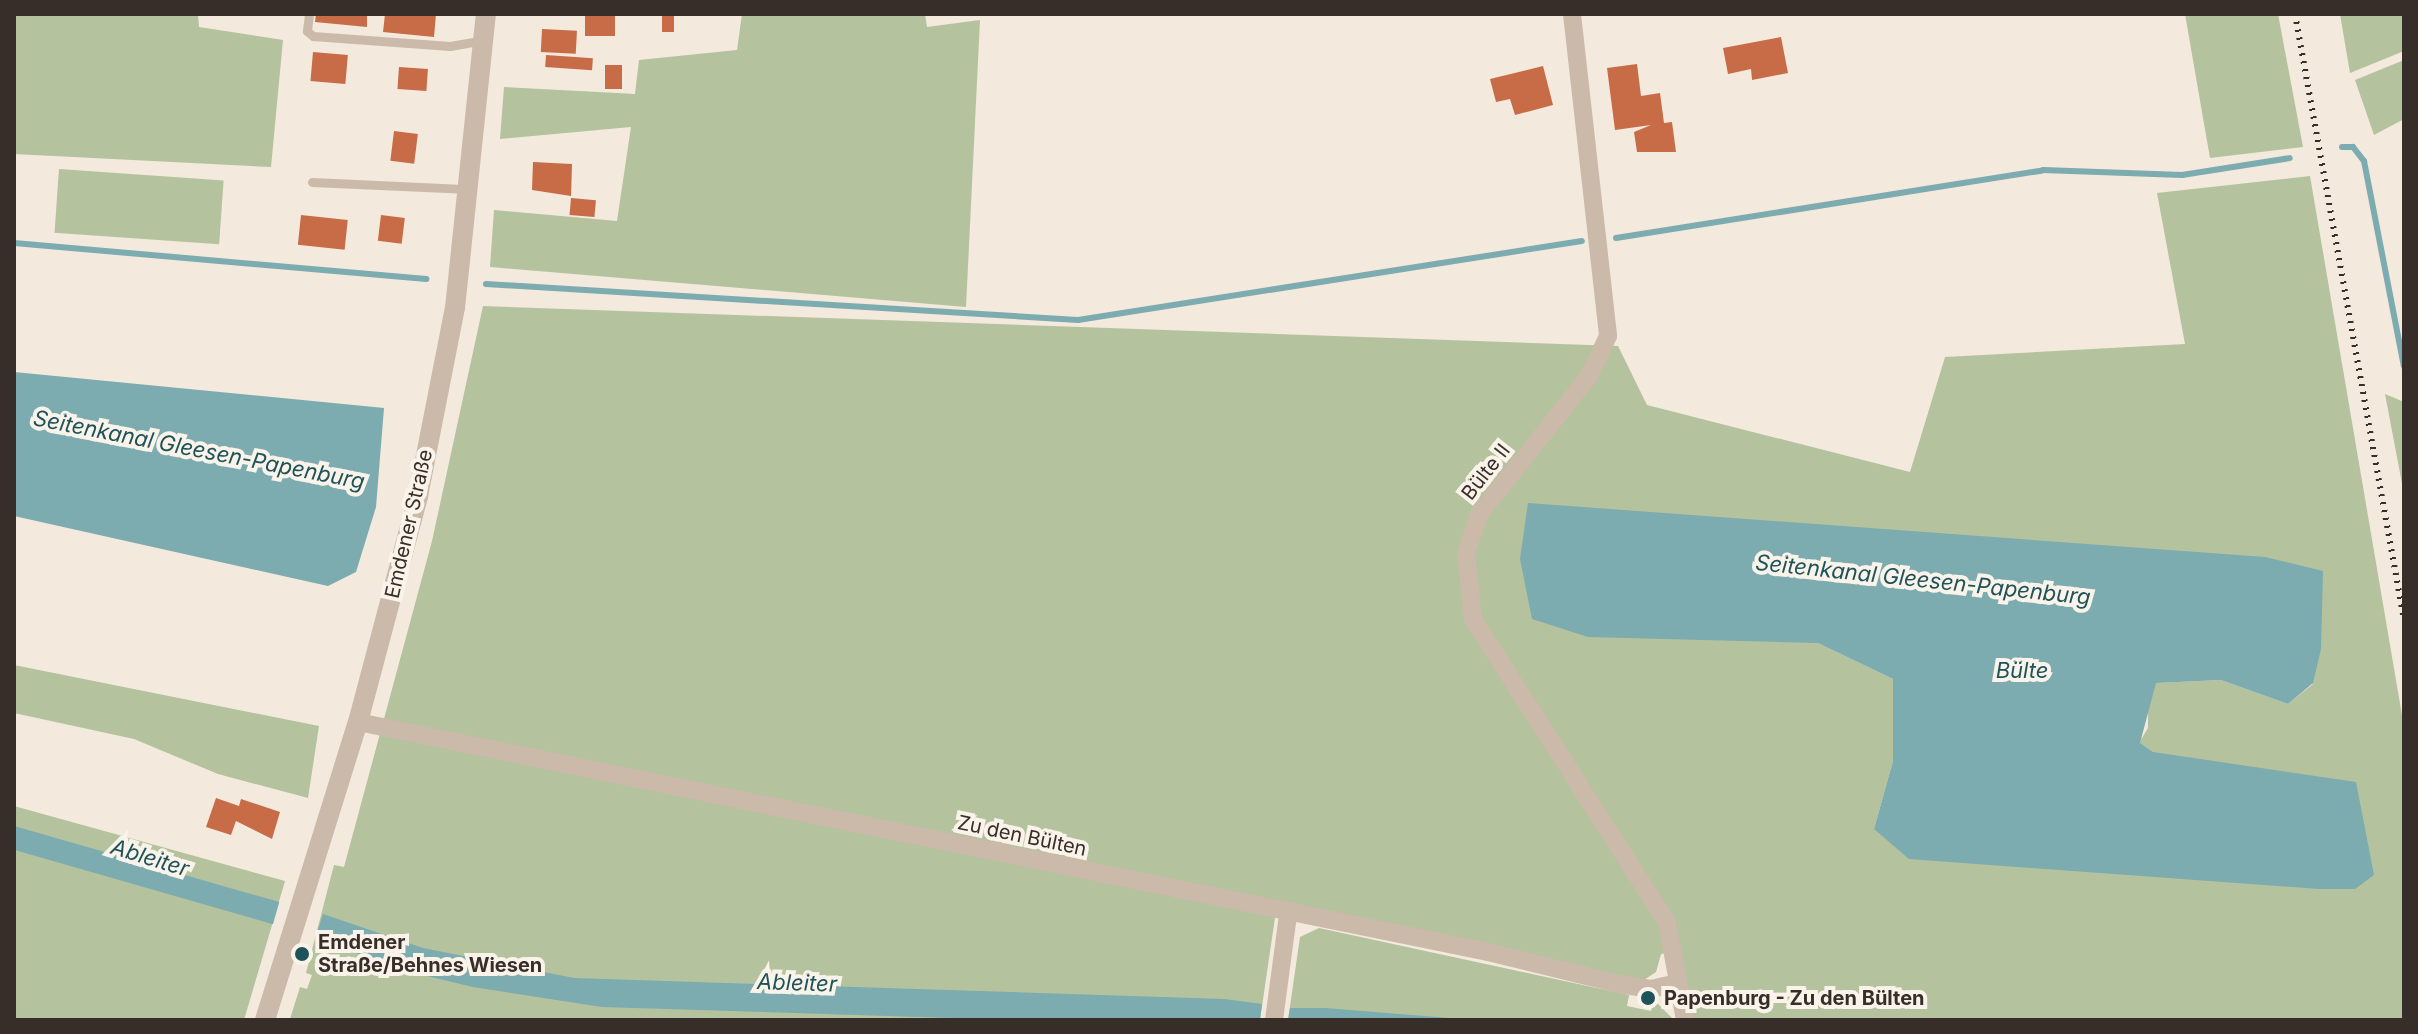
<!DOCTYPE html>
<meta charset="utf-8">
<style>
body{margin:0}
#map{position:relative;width:2418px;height:1034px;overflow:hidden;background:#f3e9dd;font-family:Inter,sans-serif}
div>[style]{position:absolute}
.green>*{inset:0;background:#b4c29d;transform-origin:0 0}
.water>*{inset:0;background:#7cabb0;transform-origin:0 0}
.stream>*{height:6px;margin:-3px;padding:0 3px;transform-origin:3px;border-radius:3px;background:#7cabb0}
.building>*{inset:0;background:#c76c47;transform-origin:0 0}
.service>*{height:9px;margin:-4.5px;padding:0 4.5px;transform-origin:4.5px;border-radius:4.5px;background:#cbbaa9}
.minor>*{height:18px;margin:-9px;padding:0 9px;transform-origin:9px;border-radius:9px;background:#cbbaa9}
.tertiary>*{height:20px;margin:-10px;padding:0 10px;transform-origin:10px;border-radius:10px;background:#cbbaa9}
.rail>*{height:6px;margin-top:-3px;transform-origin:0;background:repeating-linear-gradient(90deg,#382e29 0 2px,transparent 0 8px)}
.dots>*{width:22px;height:22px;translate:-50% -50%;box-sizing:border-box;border:4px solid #faf3ea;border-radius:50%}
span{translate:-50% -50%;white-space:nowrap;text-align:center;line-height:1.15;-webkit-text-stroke:8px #faf3ea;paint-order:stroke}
.street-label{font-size:20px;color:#382e29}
.poi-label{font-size:20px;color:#382e29;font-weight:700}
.left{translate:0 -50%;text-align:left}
.water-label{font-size:22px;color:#1e535a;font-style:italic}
.frame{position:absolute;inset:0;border:16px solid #382e29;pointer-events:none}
</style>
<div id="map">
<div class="green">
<i style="clip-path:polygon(14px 14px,198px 14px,199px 27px,283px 40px,271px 167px,14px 154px)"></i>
<i style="clip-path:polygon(742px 14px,925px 14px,927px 27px,980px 20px,966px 307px,490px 267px,494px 210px,617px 221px,631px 127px,500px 139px,504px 87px,635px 94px,639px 60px,737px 50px)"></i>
<i style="clip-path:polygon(2185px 14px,2278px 14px,2303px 147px,2210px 158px)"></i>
<i style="clip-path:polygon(2340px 14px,2404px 14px,2404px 51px,2350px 73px)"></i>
<i style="clip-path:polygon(2404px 60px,2404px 119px,2374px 135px,2355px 80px)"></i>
<i style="left:59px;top:169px;width:165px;height:64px;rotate:4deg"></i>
<i style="clip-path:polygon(evenodd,2310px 176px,2404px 727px,2404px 1020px,1693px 1020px,1677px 951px,1661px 954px,1656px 972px,1638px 984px,1277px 904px,1260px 1020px,290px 1019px,300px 987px,307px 989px,312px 975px,306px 973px,334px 865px,344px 867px,432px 541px,483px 306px,1618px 346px,1647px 405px,1910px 472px,1945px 357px,2185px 344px,2157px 193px,2310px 176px,1818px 643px,2313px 684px,2288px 704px,2221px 680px,2156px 683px,2148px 699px,2148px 728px,2139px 743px,2153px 752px,1874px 829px,1893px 761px,1893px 679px,1818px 643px)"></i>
<i style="clip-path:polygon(2385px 394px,2404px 402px,2404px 494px)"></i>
<i style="clip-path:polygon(14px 665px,319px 726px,308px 798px,218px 774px,134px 739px,14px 713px)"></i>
<i style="clip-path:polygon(14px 806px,285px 881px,244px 1020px,14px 1020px)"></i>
<i style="clip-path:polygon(1319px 928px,1629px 995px,1627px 1006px,1651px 1011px,1654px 1000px,1674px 1020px,1288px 1020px,1300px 937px)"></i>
</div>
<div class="water">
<i style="clip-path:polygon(14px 372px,384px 408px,376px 507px,356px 572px,328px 586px,14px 516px)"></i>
<i style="clip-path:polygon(1528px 503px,2265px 557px,2323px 571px,2321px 649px,2313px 683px,2288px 704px,2221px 680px,2156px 683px,2140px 743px,2153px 752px,2356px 782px,2374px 875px,2355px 889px,2319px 889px,1909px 859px,1874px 829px,1893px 761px,1893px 679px,1818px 643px,1588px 637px,1532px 619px,1520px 559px)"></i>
<i style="left:14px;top:826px;width:276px;height:23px;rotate:16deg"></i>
<i style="clip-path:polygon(323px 914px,423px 948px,574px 978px,1224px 999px,1262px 1004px,1260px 1020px,1014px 1020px,602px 1007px,473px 987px,410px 972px,315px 939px)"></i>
<i style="clip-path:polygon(1290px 1008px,1325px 1008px,1474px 1020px,1288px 1020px)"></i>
</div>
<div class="stream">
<i style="left:2342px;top:147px;width:11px"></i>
<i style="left:2353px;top:147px;width:18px;rotate:52deg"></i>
<i style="left:2364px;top:161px;width:209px;rotate:79deg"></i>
<i style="left:1616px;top:238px;width:432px;rotate:-9deg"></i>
<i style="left:2043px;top:170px;width:139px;rotate:2.1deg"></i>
<i style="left:2182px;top:175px;width:109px;rotate:-8.9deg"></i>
<i style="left:14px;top:243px;width:414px;rotate:5deg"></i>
<i style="left:486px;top:284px;width:593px;rotate:3.48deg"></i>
<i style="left:1078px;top:320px;width:510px;rotate:-8.91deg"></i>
</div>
<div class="building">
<i style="clip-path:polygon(316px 14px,367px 14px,367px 27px,315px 22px)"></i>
<i style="clip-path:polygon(385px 14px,436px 14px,434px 37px,383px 32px)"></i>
<i style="left:585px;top:14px;width:30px;height:22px"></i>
<i style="left:662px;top:14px;width:12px;height:18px"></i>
<i style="left:542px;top:29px;width:35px;height:23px;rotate:3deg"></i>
<i style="clip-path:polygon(1781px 37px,1788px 73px,1752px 80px,1751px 69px,1728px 74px,1723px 48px)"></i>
<i style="left:313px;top:52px;width:35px;height:29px;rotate:5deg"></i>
<i style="left:546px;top:55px;width:47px;height:12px;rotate:4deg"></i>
<i style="clip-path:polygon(1637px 64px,1641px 96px,1660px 93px,1664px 123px,1672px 122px,1676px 152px,1637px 152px,1634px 132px,1651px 125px,1615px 130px,1607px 68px)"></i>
<i style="left:605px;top:65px;width:17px;height:24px"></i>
<i style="clip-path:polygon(1543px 66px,1553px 105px,1515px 115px,1510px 99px,1496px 102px,1490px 79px)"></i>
<i style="left:399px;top:67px;width:29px;height:22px;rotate:4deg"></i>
<i style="left:394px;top:131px;width:24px;height:30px;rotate:7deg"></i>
<i style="clip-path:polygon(533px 162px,572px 164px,571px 196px,532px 190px)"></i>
<i style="left:571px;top:198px;width:25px;height:17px;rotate:5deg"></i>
<i style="left:301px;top:215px;width:47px;height:30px;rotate:6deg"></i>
<i style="left:381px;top:215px;width:24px;height:26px;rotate:7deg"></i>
<i style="clip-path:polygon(216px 798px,239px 806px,241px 799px,280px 812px,272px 839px,236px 821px,231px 835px,206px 827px)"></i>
</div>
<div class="service">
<i style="left:309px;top:14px;width:17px;rotate:97deg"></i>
<i style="left:307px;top:31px;width:8px;rotate:40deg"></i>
<i style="left:313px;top:36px;width:137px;rotate:4.2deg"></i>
<i style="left:450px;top:46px;width:34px;rotate:-10deg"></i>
<i style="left:312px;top:182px;width:157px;rotate:2.6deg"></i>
</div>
<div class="minor">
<i style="left:1572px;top:14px;width:324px;rotate:83.6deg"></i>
<i style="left:1608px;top:336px;width:44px;rotate:115.4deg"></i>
<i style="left:1589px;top:376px;width:177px;rotate:128.4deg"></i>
<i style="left:1479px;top:515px;width:39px;rotate:109deg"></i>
<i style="left:1466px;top:552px;width:67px;rotate:84deg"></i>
<i style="left:1473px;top:619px;width:360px;rotate:57.4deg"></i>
<i style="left:1667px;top:922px;width:100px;rotate:79.6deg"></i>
<i style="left:358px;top:722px;width:1153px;rotate:11.5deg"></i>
<i style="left:1488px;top:952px;width:135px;rotate:13.7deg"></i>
<i style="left:1619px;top:984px;width:32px;rotate:9deg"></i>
<i style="left:1651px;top:989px;width:27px;rotate:-13deg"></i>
<i style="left:1274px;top:1020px;width:106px;rotate:-82.4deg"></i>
</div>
<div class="tertiary">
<i style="left:265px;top:1020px;width:312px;rotate:-72.7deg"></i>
<i style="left:358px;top:722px;width:234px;rotate:-75.1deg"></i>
<i style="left:418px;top:496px;width:192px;rotate:-78.9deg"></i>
<i style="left:455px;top:308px;width:296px;rotate:-84deg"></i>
</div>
<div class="rail">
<i style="left:2295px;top:14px;width:616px;rotate:79.8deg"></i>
</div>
<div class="dots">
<i style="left:302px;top:954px;background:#1e535a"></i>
<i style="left:1648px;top:998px;background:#1e535a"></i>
</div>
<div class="street-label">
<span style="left:1486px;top:472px;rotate:-52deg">Bülte II</span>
<span style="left:409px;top:524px;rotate:-77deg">Emdener Straße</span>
<span style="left:1022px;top:836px;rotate:12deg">Zu den Bülten</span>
</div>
<div class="poi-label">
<span class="left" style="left:318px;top:954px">Emdener<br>Straße/Behnes Wiesen</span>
<span class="left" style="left:1664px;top:998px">Papenburg - Zu den Bülten</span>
</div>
<div class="water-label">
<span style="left:199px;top:450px;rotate:11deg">Seitenkanal Gleesen-Papenburg</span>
<span style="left:1923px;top:580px;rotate:6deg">Seitenkanal Gleesen-Papenburg</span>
<span style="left:2022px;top:671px">Bülte</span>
<span style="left:150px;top:858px;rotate:17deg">Ableiter</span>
<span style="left:797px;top:983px;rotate:2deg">Ableiter</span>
</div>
<div class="frame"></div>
</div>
